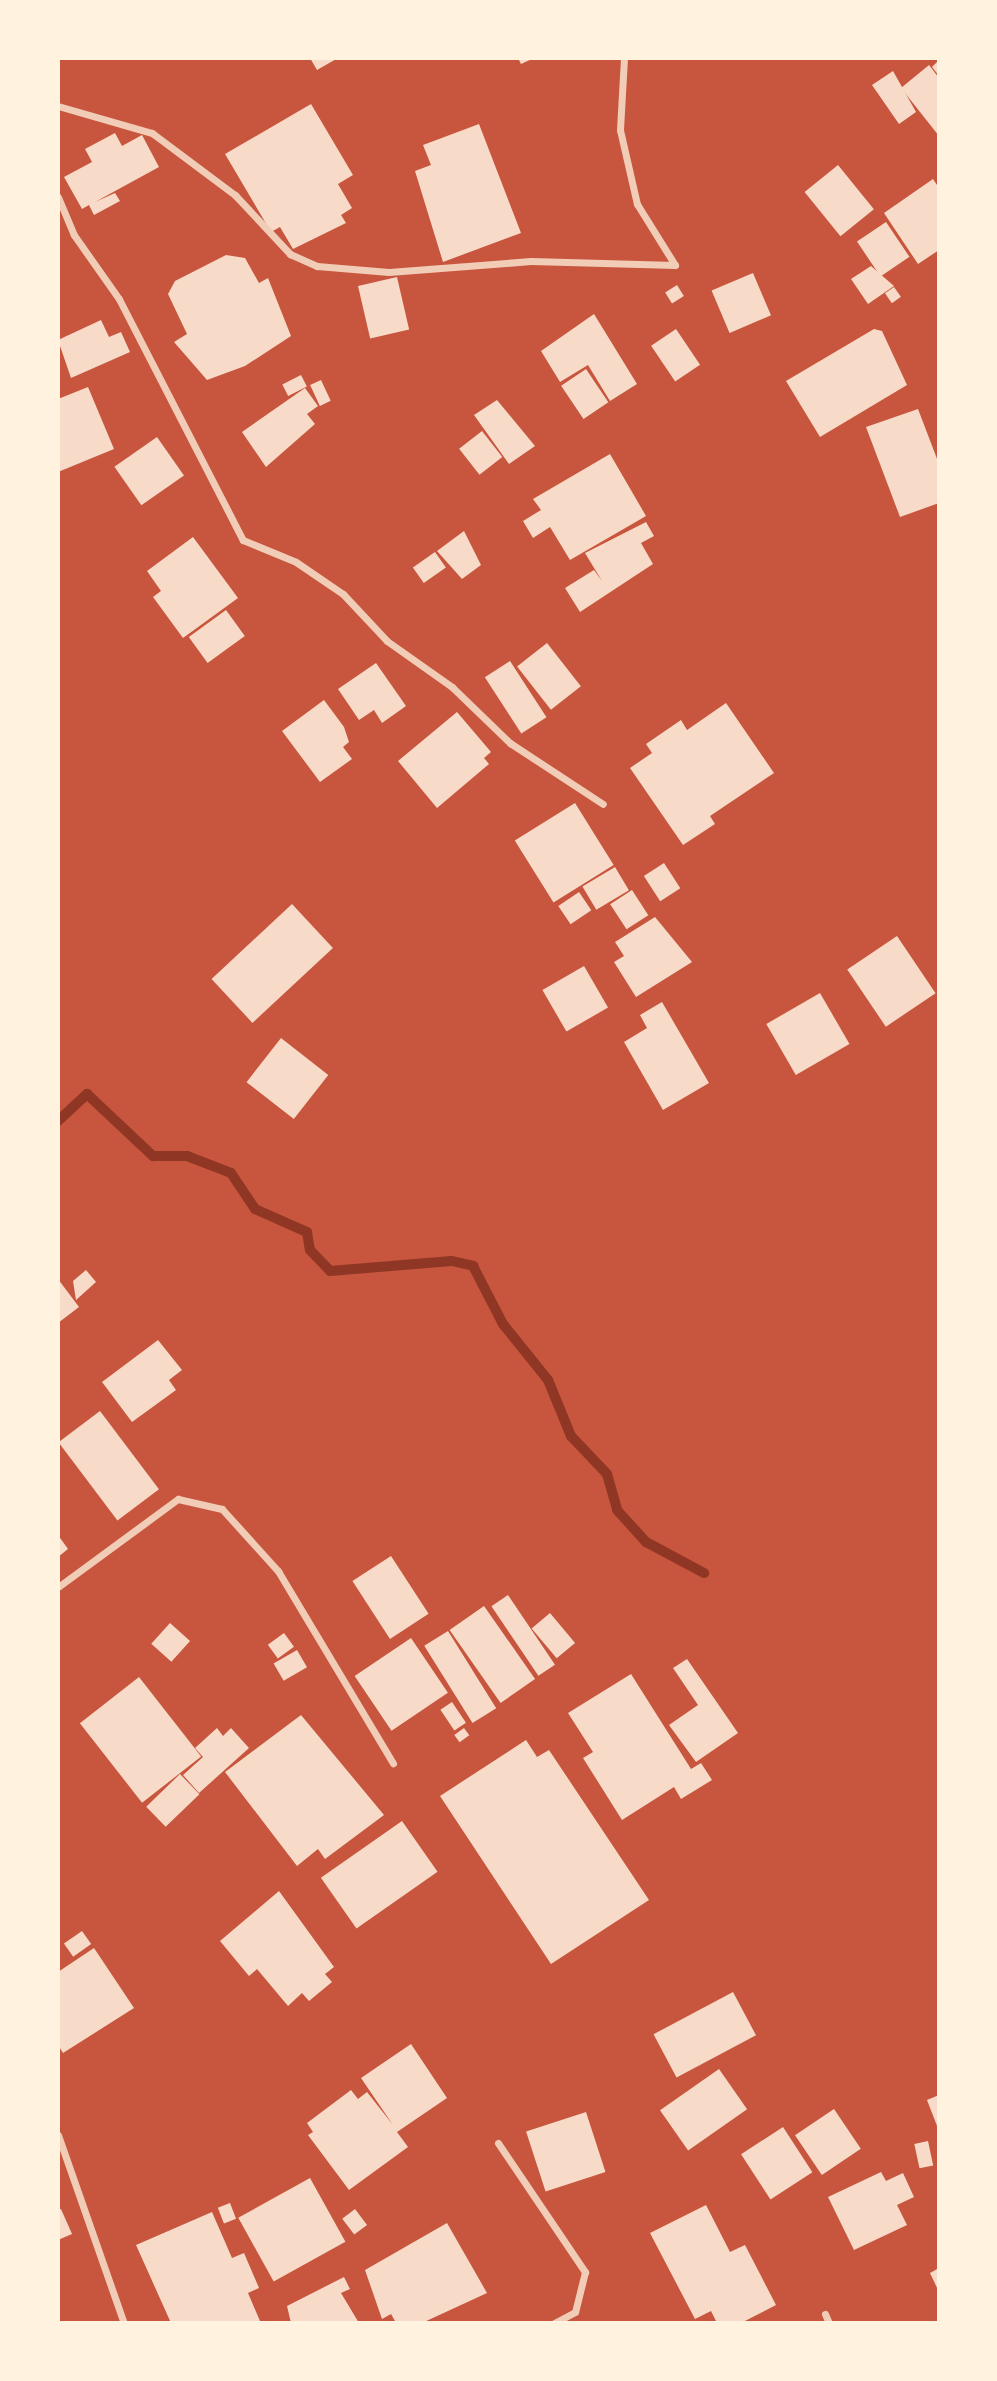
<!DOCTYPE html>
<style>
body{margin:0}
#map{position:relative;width:997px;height:2381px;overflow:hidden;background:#c8553d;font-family:Figtree,sans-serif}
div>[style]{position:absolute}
.stream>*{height:10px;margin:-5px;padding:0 5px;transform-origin:5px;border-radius:5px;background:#8f3625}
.building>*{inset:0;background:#f7dbc8;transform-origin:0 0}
.minor>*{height:7px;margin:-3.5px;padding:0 3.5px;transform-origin:3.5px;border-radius:3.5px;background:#f1ccb7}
span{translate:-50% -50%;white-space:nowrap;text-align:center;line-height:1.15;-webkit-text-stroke:5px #fff3e0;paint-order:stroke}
.frame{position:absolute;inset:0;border:60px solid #fff3e0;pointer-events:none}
</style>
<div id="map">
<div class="stream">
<i style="left:58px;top:1121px;width:40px;rotate:-43deg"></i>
<i style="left:87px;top:1094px;width:91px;rotate:43.2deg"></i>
<i style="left:153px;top:1156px;width:34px"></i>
<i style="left:187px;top:1156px;width:47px;rotate:21.1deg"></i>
<i style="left:231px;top:1173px;width:43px;rotate:56.3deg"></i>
<i style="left:255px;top:1209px;width:57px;rotate:23.9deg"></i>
<i style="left:307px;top:1232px;width:18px;rotate:81deg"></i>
<i style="left:310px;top:1250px;width:29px;rotate:46deg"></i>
<i style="left:330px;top:1271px;width:122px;rotate:-4.7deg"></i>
<i style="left:452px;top:1261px;width:22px;rotate:13deg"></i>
<i style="left:473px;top:1266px;width:65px;rotate:62.7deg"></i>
<i style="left:503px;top:1324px;width:72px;rotate:51.2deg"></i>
<i style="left:548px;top:1380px;width:61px;rotate:67.7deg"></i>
<i style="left:571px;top:1436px;width:52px;rotate:46.5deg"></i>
<i style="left:607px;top:1474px;width:37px;rotate:74deg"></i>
<i style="left:617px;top:1510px;width:43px;rotate:47.8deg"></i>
<i style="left:646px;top:1542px;width:66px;rotate:28.1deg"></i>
</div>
<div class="building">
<i style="clip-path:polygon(310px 58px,338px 58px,317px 70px)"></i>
<i style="clip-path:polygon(518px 58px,534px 58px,521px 64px)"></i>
<i style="clip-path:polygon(939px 60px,939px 76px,932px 67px)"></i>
<i style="clip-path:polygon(929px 65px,939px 78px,939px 136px,901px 88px)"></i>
<i style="clip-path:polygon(893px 71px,916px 112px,899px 124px,872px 85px)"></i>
<i style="clip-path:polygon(311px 104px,353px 175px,338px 184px,352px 208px,341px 215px,346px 223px,293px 249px,280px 227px,271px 232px,225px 154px)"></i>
<i style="clip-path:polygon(479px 124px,521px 233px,443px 262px,415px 171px,431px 165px,423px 145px)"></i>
<i style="clip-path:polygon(115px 133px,122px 146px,142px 135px,159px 167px,95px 202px,115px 193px,120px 201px,94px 215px,89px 205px,82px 209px,64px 177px,92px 162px,85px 149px)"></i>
<i style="left:838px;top:165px;width:57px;height:43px;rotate:51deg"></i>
<i style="clip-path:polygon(933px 179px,939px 188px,939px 250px,918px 264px,884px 213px)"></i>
<i style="left:886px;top:222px;width:42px;height:35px;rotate:56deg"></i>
<i style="clip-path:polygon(226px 255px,245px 258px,259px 283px,268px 278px,291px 336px,245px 366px,207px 380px,174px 342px,187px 334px,168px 294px,175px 281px)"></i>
<i style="clip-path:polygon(871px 266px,894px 286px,868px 304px,851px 279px)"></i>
<i style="left:753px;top:273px;width:46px;height:45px;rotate:67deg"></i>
<i style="left:397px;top:277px;width:54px;height:40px;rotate:77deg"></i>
<i style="left:677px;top:285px;width:13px;height:14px;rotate:58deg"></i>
<i style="left:894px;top:287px;width:12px;height:11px;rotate:55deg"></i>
<i style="clip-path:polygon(594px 314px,637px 384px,610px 401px,588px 365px,560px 382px,541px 351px)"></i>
<i style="clip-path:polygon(101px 320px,109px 337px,121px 332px,130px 352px,71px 378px,58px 340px)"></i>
<i style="left:676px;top:329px;width:43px;height:30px;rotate:56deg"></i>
<i style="clip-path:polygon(874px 329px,882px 331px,907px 385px,820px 437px,786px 381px)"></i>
<i style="left:586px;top:369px;width:40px;height:30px;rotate:56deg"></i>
<i style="left:301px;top:375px;width:13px;height:21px;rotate:63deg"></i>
<i style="left:321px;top:380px;width:23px;height:12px;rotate:65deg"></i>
<i style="clip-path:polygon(88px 387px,114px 449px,58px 472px,58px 399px)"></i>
<i style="clip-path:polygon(305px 388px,318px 406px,307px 414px,315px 424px,266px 467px,242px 432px)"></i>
<i style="clip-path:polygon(497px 400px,535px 446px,509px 464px,474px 415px)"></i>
<i style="clip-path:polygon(918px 409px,939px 464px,939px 503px,900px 517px,866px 427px)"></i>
<i style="left:482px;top:431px;width:33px;height:29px;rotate:52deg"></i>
<i style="left:157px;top:437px;width:47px;height:52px;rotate:55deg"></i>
<i style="clip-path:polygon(610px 454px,646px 516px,570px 560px,550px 527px,533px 538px,523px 521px,541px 510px,533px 499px)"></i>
<i style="clip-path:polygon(646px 522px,654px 536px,641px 543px,653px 564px,580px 612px,565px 588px,594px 570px,602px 581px,585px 553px)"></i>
<i style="clip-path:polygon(464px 531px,481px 565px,462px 579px,437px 551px)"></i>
<i style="clip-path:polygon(193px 537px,238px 598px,183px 638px,153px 597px,161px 591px,147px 571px)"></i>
<i style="left:435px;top:552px;width:19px;height:27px;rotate:55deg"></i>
<i style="left:226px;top:610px;width:32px;height:46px;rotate:54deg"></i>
<i style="left:547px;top:643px;width:55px;height:38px;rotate:52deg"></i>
<i style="left:510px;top:661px;width:67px;height:30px;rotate:57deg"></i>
<i style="clip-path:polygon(376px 663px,406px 706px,382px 723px,374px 710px,359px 720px,338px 689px)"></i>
<i style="clip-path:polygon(324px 700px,344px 727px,349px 742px,343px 747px,352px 759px,320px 782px,282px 731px)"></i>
<i style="clip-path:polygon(726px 703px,774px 773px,710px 816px,715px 824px,683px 845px,630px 768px,652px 753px,646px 744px,681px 720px,687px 730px)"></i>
<i style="clip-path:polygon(457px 712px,491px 752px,484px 758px,489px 764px,437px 808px,398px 761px)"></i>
<i style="left:575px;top:803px;width:73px;height:71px;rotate:58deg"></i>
<i style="left:664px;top:863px;width:30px;height:24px;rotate:57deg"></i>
<i style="left:615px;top:867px;width:27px;height:38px;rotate:59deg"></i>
<i style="left:632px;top:890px;width:30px;height:26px;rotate:57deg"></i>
<i style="left:579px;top:892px;width:22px;height:25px;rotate:56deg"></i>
<i style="left:292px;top:904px;width:60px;height:110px;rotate:47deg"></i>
<i style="clip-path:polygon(655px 917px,692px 962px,636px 997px,614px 962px,624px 956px,615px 942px)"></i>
<i style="left:897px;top:936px;width:69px;height:60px;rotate:56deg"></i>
<i style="left:584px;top:966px;width:48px;height:48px;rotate:60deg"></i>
<i style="left:820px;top:993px;width:59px;height:62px;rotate:60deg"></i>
<i style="clip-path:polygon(662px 1002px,709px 1083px,663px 1110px,624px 1042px,647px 1028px,640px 1015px)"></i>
<i style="left:281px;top:1038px;width:60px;height:56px;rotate:38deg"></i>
<i style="clip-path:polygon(86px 1270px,96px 1282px,76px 1300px,73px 1281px)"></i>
<i style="clip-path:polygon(58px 1279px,79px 1307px,58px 1323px)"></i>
<i style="clip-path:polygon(158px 1340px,182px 1370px,169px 1380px,176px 1390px,132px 1422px,102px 1382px)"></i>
<i style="left:100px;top:1411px;width:98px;height:52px;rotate:53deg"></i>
<i style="clip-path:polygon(58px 1535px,68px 1549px,58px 1557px)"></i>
<i style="left:391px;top:1556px;width:69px;height:46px;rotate:57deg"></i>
<i style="left:508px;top:1595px;width:84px;height:20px;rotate:56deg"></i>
<i style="left:484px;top:1606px;width:89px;height:42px;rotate:55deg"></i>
<i style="left:550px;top:1613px;width:39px;height:24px;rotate:50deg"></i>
<i style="left:170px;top:1623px;width:27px;height:28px;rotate:42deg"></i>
<i style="left:448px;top:1631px;width:91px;height:28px;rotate:58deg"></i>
<i style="left:284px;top:1633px;width:17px;height:20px;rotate:54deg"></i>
<i style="left:411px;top:1638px;width:66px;height:68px;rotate:56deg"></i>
<i style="left:297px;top:1650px;width:20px;height:27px;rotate:60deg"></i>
<i style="clip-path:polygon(687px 1659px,738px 1733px,696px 1762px,669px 1725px,698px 1705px,673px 1668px)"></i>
<i style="clip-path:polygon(631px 1674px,691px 1769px,701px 1763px,712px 1780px,681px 1799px,674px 1787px,622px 1820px,583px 1758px,593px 1752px,568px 1713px)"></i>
<i style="left:139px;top:1677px;width:101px;height:75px;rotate:52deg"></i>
<i style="left:452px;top:1702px;width:25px;height:14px;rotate:56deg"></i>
<i style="clip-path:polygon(301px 1715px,384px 1815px,325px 1859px,318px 1849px,297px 1866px,225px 1772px)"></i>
<i style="clip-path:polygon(217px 1728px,223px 1736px,231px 1728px,249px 1748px,199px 1793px,183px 1775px,203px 1757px,195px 1748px)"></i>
<i style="left:464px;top:1728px;width:9px;height:12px;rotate:54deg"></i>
<i style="clip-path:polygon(526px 1740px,537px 1757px,549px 1750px,649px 1900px,551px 1964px,440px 1796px)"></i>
<i style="left:180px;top:1774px;width:28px;height:47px;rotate:46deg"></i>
<i style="left:402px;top:1821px;width:62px;height:99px;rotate:55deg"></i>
<i style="clip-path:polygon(279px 1891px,334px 1967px,325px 1974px,332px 1982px,309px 2001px,302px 1993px,288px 2006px,257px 1969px,249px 1976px,220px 1941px)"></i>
<i style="left:82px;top:1931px;width:16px;height:22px;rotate:55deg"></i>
<i style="clip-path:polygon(94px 1948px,134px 2008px,63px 2053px,58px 2045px,58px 1972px)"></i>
<i style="left:733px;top:1992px;width:49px;height:90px;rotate:62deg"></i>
<i style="clip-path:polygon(411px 2044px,447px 2098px,397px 2132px,408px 2147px,349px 2190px,308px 2135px,313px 2132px,307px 2123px,351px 2090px,358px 2099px,367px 2092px,393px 2125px,361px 2078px)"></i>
<i style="left:719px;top:2069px;width:49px;height:72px;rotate:55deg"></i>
<i style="clip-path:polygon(939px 2095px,939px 2131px,927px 2100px)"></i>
<i style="left:834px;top:2109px;width:48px;height:47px;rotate:56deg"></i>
<i style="left:586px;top:2112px;width:63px;height:63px;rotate:72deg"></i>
<i style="left:783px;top:2127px;width:54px;height:50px;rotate:57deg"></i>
<i style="left:928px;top:2141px;width:25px;height:14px;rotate:78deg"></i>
<i style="clip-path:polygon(881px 2172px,886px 2181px,903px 2173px,914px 2197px,897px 2205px,907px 2225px,854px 2250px,828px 2197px)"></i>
<i style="left:310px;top:2178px;width:73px;height:82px;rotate:61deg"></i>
<i style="left:230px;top:2203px;width:17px;height:13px;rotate:69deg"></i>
<i style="clip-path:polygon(706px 2205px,730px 2252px,745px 2245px,776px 2305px,741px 2323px,717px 2323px,711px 2311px,695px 2319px,650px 2233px)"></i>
<i style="clip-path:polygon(61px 2209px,72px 2234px,58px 2240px,58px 2210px)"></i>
<i style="left:355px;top:2209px;width:20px;height:16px;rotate:53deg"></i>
<i style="clip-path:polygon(212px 2212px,232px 2258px,244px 2253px,259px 2288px,248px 2293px,260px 2321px,254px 2323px,171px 2323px,136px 2245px)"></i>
<i style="clip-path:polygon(447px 2223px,487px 2293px,422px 2323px,396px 2323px,391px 2314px,382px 2319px,365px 2270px)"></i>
<i style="clip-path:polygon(939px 2268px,939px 2292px,930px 2273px)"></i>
<i style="clip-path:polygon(344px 2277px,350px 2289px,341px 2293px,359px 2323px,291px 2323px,287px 2306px)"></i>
</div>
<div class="minor">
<i style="left:624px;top:58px;width:72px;rotate:93.2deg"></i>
<i style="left:620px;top:130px;width:76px;rotate:77.1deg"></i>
<i style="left:637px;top:204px;width:72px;rotate:58.1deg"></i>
<i style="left:58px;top:106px;width:98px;rotate:16deg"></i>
<i style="left:152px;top:133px;width:104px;rotate:36.8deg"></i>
<i style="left:235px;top:195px;width:81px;rotate:47deg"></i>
<i style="left:290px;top:254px;width:30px;rotate:24deg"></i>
<i style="left:317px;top:266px;width:72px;rotate:4.8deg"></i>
<i style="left:389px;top:272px;width:142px;rotate:-4.4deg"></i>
<i style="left:531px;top:261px;width:144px;rotate:1.6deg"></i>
<i style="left:58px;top:197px;width:41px;rotate:67.2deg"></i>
<i style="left:74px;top:235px;width:78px;rotate:54.9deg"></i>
<i style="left:119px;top:299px;width:271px;rotate:62.8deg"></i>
<i style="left:243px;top:540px;width:57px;rotate:22.5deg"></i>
<i style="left:296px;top:562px;width:57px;rotate:34.2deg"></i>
<i style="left:343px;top:594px;width:64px;rotate:46.9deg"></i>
<i style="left:387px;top:641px;width:80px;rotate:35.3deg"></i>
<i style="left:452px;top:687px;width:81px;rotate:44deg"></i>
<i style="left:510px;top:743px;width:111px;rotate:33.3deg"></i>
<i style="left:58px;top:1587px;width:149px;rotate:-36.3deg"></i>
<i style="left:178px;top:1499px;width:45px;rotate:12.8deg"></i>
<i style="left:222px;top:1509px;width:84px;rotate:47.9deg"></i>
<i style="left:278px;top:1571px;width:224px;rotate:59.1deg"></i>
<i style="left:58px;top:2135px;width:199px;rotate:70.7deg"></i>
<i style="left:498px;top:2143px;width:156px;rotate:56deg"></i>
<i style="left:585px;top:2272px;width:41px;rotate:104deg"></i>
<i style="left:575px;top:2312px;width:24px;rotate:152deg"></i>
<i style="left:825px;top:2314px;width:10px;rotate:66deg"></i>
</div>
<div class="frame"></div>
</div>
